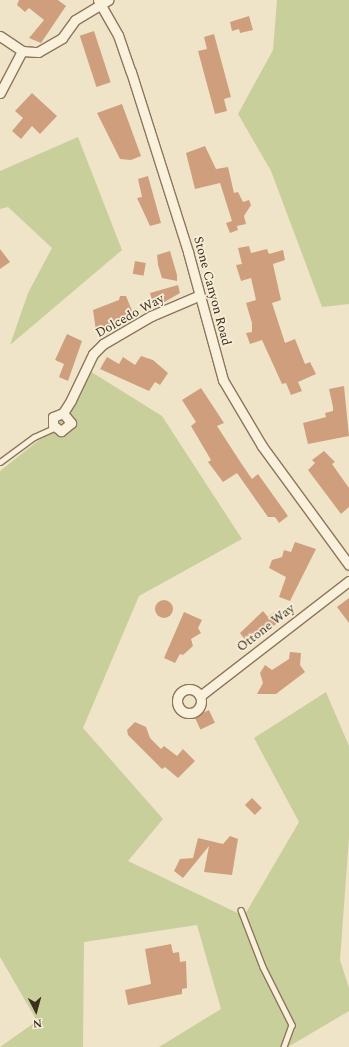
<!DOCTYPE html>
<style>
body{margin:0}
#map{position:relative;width:349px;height:1047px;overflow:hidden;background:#f0e4c8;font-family:Spectral,serif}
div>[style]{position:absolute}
.green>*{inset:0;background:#c9cf9b}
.building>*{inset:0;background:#cf9f7d;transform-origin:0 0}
.round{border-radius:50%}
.roads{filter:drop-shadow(1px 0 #8d765c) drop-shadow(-1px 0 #8d765c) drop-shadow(0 1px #8d765c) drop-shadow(0 -1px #8d765c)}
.service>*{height:4.5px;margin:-2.25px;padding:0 2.25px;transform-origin:2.25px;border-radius:2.25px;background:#faf1dc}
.minor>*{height:9px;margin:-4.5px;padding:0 4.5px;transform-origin:4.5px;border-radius:4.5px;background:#faf1dc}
.minor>.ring{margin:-4.5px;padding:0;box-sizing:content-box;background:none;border:9px solid #faf1dc;border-radius:50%}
span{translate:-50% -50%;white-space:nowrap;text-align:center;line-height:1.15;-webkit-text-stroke:3.5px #f7eed8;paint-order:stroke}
.street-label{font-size:13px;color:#3d2e20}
.north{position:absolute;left:16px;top:991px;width:40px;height:40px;-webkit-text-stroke:3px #f7eed8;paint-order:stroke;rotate:174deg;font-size:11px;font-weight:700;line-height:16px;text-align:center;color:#3d2e20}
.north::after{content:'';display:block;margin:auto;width:14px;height:18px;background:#3d2e20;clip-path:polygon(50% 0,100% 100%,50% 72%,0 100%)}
</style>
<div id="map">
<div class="green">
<i style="clip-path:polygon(277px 0,349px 0,349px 304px,322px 307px,271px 171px,238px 114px,273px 50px)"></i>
<i style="clip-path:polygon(78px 137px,122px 250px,10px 345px,28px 293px,52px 248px,8px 207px,0 209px,0 171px)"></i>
<i style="clip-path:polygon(85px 368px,162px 416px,242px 539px,139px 596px,83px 728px,163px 819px,128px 861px,244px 916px,299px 822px,254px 738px,326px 692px,349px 746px,349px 838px,340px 960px,349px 988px,349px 1011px,288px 1047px,159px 1047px,221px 1009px,197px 925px,84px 942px,83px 1047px,0 1047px,37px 1021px,0 957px,0 471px,54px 428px)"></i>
</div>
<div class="building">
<i style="clip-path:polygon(19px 0,58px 0,66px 6px,41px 43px,29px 38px,44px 20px,29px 8px,25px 12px,17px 5px)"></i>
<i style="clip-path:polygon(249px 16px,253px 30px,240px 33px,239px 29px,232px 31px,230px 22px)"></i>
<i style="left:94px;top:31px;width:54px;height:15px;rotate:72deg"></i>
<i style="clip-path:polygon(214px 34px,231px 97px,224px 99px,227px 111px,215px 114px,198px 51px,207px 49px,204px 37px)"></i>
<i style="clip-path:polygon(32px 93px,57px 116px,40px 134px,32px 126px,21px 139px,12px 131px,23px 118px,15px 111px)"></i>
<i style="clip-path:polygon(122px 104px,141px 156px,131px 160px,120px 159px,97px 113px)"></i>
<i style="clip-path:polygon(205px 146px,216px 169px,228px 167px,234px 193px,238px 192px,243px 202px,249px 200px,251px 205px,244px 216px,246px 224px,237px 226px,238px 230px,230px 233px,226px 223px,232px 221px,220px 183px,195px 189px,186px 153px)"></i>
<i style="clip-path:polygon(148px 176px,161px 223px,150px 226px,137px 198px,142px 197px,138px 179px)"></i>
<i style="clip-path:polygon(249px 246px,251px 253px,267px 249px,269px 254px,283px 250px,285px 260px,273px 264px,281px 300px,272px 303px,285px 343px,295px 339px,305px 364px,310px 362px,316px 374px,298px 382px,302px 391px,291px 395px,286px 383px,282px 384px,262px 340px,250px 344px,246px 333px,252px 332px,252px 323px,246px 303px,256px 300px,251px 278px,241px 281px,236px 265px,242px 264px,238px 248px)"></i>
<i style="clip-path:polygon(0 249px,10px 262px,0 269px)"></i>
<i style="clip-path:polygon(170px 251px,177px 275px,177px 281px,162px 278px,158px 265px,157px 255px)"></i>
<i style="left:135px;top:261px;width:11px;height:13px;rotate:10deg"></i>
<i style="clip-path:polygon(178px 285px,180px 293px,154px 308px,150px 293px)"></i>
<i style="clip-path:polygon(120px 296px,126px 296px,133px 313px,96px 331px,93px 310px,119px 300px)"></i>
<i style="clip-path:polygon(67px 334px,82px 341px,68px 381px,59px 377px,64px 364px,55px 360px)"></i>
<i style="clip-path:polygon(141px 356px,153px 360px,168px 373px,160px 385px,155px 382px,149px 391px,100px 369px,107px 357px,119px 364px,123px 357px,135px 365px)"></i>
<i style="clip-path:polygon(344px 386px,349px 436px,308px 444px,303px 423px,326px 417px,325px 413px,333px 411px,333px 407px,329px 389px)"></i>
<i style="clip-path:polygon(201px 388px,224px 423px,217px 426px,241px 463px,252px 479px,258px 474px,288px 516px,279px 523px,275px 517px,268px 517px,237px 473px,223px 482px,208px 462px,211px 460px,191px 426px,196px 422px,182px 400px)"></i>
<i style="clip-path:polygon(324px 451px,335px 462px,332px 464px,349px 488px,349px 507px,341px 514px,308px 470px,315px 463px,312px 460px)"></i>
<i style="clip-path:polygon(295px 542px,316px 549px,290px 601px,279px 597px,286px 577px,269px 568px,272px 560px,282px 557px,284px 550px,291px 552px)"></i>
<i style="clip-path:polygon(349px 598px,349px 623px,337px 607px)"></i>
<i class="round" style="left:155px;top:600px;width:18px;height:18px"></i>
<i style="clip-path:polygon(263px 611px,268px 617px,274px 612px,280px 621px,249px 645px,240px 633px)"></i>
<i style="clip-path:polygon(184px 612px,202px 620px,198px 628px,201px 633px,191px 639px,193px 646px,183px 655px,180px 654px,175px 663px,164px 658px)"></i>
<i style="clip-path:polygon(290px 652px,301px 653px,300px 665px,305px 672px,276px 694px,257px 694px,263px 683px,260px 673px,265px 665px,272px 670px,289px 659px)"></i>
<i style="left:209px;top:710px;width:14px;height:16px;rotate:65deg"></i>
<i style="clip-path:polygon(135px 722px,146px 727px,150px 738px,161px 749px,164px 746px,177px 756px,183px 749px,195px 761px,178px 778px,165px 767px,162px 769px,128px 735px,127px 730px)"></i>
<i style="left:252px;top:798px;width:14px;height:10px;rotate:45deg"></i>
<i style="clip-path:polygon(230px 836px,238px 839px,232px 875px,204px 872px,209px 846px,183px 878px,174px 871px,180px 859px,193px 858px,198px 838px,223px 844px)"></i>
<i style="clip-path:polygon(171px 944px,173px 953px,179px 952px,180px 962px,186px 961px,187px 988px,182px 989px,182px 994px,128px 1005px,125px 990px,151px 984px,145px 949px)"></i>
</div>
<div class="roads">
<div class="service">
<i style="left:0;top:462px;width:42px;rotate:-36.3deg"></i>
<i style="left:34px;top:437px;width:22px;rotate:-24deg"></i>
<i style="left:241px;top:910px;width:61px;rotate:68.9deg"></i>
<i style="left:263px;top:967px;width:65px;rotate:63.4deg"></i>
<i style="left:292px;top:1025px;width:23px;rotate:110deg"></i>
</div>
<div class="minor">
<i style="left:98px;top:0;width:40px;rotate:60.3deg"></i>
<i style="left:118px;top:35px;width:39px;rotate:71deg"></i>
<i style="left:131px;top:72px;width:189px;rotate:72.4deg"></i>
<i style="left:188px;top:252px;width:133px;rotate:74.7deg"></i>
<i style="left:223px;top:380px;width:77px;rotate:59.4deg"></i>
<i style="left:262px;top:446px;width:147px;rotate:53.8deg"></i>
<i style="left:0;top:36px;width:27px;rotate:34deg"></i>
<i style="left:22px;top:51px;width:16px;rotate:4deg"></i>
<i style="left:38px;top:52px;width:28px;rotate:-30deg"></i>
<i style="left:62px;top:38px;width:22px;rotate:-54deg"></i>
<i style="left:75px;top:20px;width:39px;rotate:-31deg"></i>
<i style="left:0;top:93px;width:47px;rotate:-62.4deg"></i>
<i style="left:63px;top:413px;width:13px;rotate:51deg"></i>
<i style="left:71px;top:423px;width:13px;rotate:141deg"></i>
<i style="left:61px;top:431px;width:10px;rotate:-143deg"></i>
<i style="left:53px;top:425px;width:8px;rotate:-90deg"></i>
<i style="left:53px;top:417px;width:11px;rotate:-22deg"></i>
<i style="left:63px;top:413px;width:15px;rotate:-58deg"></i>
<i style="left:71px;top:400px;width:51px;rotate:-64.4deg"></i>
<i style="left:93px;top:354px;width:14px;rotate:-45deg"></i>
<i style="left:103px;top:344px;width:56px;rotate:-30.3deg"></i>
<i style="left:151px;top:316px;width:51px;rotate:-23.1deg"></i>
<i class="ring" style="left:177px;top:689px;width:15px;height:15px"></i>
<i style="left:200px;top:696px;width:188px;rotate:-37.7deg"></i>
</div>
</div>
<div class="street-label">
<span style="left:212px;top:291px;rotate:75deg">Stone Canyon Road</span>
<span style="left:130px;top:316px;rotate:-29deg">Dolcedo Way</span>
<span style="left:266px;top:628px;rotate:-38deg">Ottone Way</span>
</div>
<div class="north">N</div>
</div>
